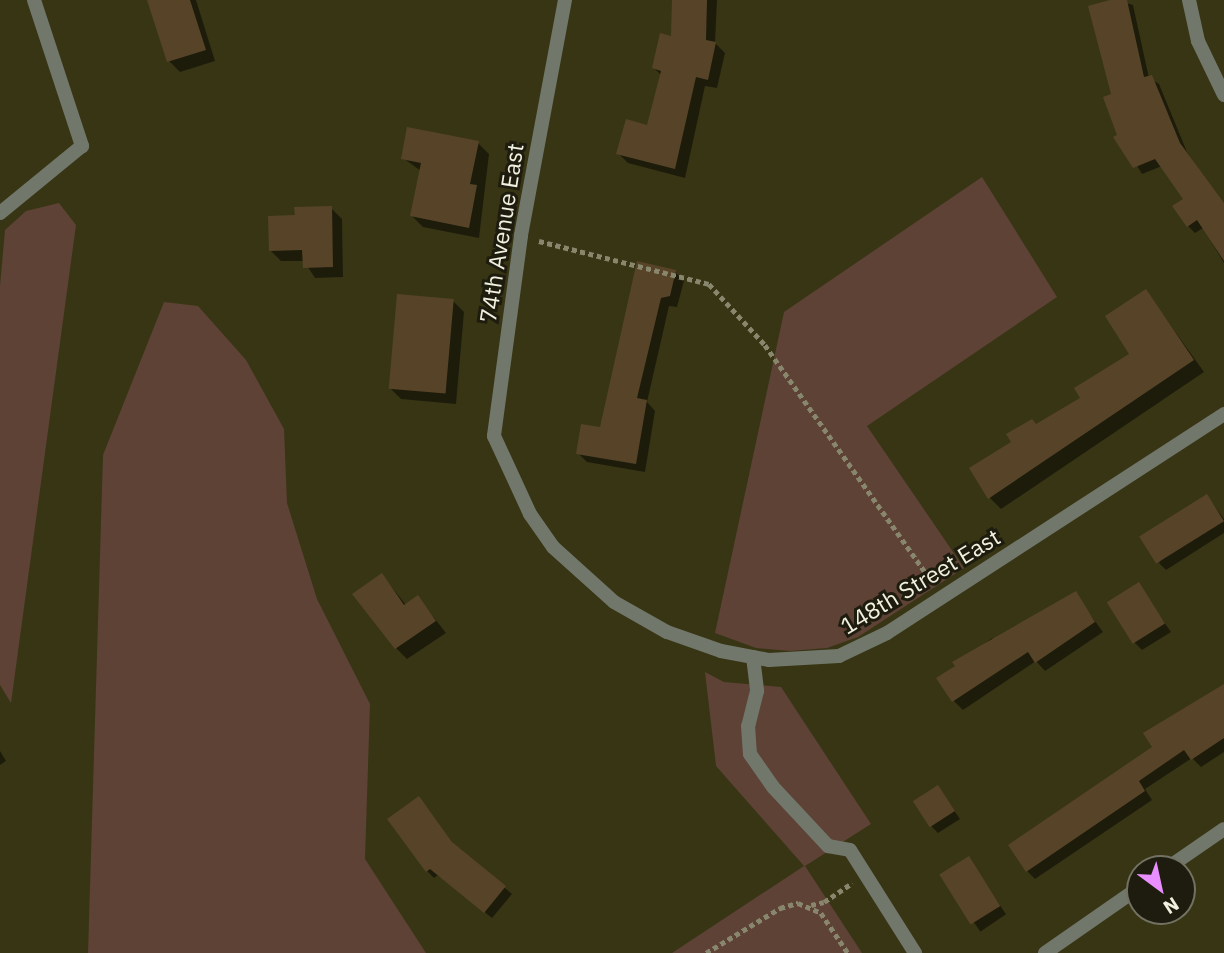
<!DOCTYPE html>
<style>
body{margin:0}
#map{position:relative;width:1224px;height:953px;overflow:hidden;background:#383515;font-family:"IBM Plex Sans",sans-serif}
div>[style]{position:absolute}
.green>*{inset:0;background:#5d4235}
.shadow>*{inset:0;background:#0007;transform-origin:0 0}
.building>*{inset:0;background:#574428;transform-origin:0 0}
.path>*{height:4.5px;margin-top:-2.25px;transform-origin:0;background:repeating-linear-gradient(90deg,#88866c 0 5px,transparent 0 8.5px)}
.lane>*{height:14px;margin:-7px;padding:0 7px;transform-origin:7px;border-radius:7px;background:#71786b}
.street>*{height:14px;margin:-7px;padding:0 7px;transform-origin:7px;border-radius:7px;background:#71786b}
span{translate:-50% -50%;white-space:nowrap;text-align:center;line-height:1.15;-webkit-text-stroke:6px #1d1c0e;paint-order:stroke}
.street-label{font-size:23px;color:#f2f1df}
.north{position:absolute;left:1126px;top:855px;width:70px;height:70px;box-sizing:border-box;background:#1d1c0e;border:2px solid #727162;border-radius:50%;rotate:147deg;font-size:19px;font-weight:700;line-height:28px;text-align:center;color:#f2f1df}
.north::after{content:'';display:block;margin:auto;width:24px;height:32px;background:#e98efe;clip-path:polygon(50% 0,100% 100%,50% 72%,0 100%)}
</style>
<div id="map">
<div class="green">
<i style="clip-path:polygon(982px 177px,1057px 297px,867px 426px,964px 568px,858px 637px,827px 648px,790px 651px,756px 648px,715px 633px,784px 312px)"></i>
<i style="clip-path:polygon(59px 203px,76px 225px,11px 703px,0 685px,0 286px,5px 230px,26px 211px)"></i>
<i style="clip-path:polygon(164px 302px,198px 306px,246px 360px,284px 429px,287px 503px,317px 599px,370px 704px,365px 859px,426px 953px,88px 953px,103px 455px)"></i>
<i style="clip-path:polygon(705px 672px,724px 682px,781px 687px,871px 824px,805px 866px,862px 953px,672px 953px,804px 866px,716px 766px)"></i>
</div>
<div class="shadow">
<i style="clip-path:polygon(149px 0,196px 0,215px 61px,180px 72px,169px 61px)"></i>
<i style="clip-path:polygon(674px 0,717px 0,715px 43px,725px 53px,717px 88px,705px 86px,685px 178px,628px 163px,618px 153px,649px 127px,662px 76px,654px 68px,672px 38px)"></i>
<i style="clip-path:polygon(1117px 0,1133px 5px,1149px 78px,1159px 84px,1187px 152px,1224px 208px,1224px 263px,1203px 228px,1195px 233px,1188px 226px,1185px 200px,1162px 166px,1142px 174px,1119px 136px,1113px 95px)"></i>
<i style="clip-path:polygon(478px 143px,489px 154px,479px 238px,423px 227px,412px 216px,421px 171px,403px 158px)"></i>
<i style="clip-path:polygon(331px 208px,342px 219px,343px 277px,315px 278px,304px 261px,281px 261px,270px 250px,296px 217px)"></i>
<i style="clip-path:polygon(639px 263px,675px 272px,684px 281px,677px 307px,669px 306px,647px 402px,655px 411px,645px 472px,587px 462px,578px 453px,602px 429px)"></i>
<i style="clip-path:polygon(1146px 291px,1204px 372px,1001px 509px,990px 498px,1037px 426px,1082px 399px,1132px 354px)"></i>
<i style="clip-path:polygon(453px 301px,464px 312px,456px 404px,401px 399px,390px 388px)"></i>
<i style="clip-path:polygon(1207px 496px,1224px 519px,1224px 533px,1166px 570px,1159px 563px)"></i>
<i style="clip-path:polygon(382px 575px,406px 605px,418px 597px,446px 633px,407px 659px,396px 648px)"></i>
<i style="clip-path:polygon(1138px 585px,1171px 632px,1142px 650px,1135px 643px)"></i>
<i style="clip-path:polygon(1075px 594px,1103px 632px,1045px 671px,1036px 661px,963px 710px,954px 701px,939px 678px,992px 638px,996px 643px)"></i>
<i style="clip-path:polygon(1224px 685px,1224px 752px,1201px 767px,1192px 758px,1145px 789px,1152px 800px,1035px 879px,1027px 871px,1010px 846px,1155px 747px)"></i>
<i style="clip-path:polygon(0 751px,6px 761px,0 765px)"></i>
<i style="clip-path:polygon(938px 787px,960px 819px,938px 833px,931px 826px)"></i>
<i style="clip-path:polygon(426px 806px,456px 848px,512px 894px,492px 918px,438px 875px,434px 878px,427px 871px)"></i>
<i style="left:968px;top:858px;width:68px;height:31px;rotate:56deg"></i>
</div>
<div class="building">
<i style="clip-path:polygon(147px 0,190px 0,206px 50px,167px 62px)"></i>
<i style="clip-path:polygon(672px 0,707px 0,706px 40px,716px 42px,708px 80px,696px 77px,675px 169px,616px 154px,626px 119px,647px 125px,661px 71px,652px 68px,660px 33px,671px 36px)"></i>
<i style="clip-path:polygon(1110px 0,1127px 0,1144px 77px,1152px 75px,1180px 143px,1224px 203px,1224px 261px,1197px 220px,1187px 227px,1172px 206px,1183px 199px,1155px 159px,1133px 168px,1113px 137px,1117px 135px,1103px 97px,1111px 94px,1088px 6px)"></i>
<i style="clip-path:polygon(407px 127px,479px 141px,470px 184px,477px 185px,469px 228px,410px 216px,421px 163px,401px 159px)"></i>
<i style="clip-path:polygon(332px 206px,333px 267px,303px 268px,302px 250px,269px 251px,268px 216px,295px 215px,294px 207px)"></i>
<i style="clip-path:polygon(637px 261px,676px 270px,670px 296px,661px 298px,637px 398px,647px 400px,636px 464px,576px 454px,581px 424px,600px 427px)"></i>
<i style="clip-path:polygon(1146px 289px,1194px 360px,988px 499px,969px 468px,1011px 442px,1006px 434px,1032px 419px,1036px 424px,1080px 398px,1074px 388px,1129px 354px,1105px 316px)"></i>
<i style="left:397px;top:294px;width:57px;height:95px;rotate:5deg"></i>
<i style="left:1207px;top:494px;width:32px;height:80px;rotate:58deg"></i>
<i style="clip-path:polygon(382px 573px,404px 605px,418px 595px,436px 621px,395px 649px,352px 594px)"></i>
<i style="left:1139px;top:582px;width:49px;height:38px;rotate:58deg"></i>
<i style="clip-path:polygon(1076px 591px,1095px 622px,1035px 663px,1028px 652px,952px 702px,936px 678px,955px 666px,952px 662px)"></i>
<i style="clip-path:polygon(1224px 684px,1224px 738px,1191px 760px,1184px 750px,1139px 781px,1145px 791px,1026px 872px,1008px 845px,1152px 747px,1143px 733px)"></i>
<i style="left:938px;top:785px;width:31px;height:30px;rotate:57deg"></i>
<i style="clip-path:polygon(419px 796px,452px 842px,506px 886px,484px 913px,430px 869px,426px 872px,387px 819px)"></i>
<i style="left:969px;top:856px;width:59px;height:35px;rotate:58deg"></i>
</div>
<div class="path">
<i style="left:539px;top:241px;width:175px;rotate:14.2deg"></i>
<i style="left:709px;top:284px;width:83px;rotate:47.4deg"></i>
<i style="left:765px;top:345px;width:290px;rotate:54.8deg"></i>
<i style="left:811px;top:905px;width:13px;rotate:-13deg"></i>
<i style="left:824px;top:902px;width:34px;rotate:-34deg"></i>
<i style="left:706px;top:953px;width:87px;rotate:-31.3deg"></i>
<i style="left:780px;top:908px;width:19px;rotate:-16deg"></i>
<i style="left:798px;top:903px;width:25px;rotate:23deg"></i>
<i style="left:821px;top:913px;width:48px;rotate:56deg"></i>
</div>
<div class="lane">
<i style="left:0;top:213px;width:106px;rotate:-39.3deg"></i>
<i style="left:753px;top:657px;width:34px;rotate:83deg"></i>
<i style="left:757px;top:691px;width:36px;rotate:104deg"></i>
<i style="left:748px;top:726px;width:28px;rotate:86deg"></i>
<i style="left:750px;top:754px;width:40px;rotate:55.1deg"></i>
<i style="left:773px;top:787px;width:81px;rotate:47deg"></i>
<i style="left:828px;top:846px;width:22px;rotate:10deg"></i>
</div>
<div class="street">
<i style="left:34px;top:0;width:154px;rotate:71.8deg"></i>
<i style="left:565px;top:0;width:240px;rotate:100.6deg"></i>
<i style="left:521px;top:236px;width:202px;rotate:97.7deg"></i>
<i style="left:494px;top:436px;width:86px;rotate:65.2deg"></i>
<i style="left:530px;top:514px;width:40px;rotate:55.1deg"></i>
<i style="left:553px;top:547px;width:82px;rotate:42deg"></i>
<i style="left:614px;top:602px;width:61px;rotate:29.5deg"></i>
<i style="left:667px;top:632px;width:57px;rotate:19.4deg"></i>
<i style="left:721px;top:651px;width:49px;rotate:10.6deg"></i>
<i style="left:769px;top:660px;width:70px;rotate:-3.3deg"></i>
<i style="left:839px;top:656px;width:53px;rotate:-25.6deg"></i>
<i style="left:887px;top:633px;width:402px;rotate:-33deg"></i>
<i style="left:1189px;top:0;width:42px;rotate:77.6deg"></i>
<i style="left:1198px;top:41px;width:60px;rotate:64.3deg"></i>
<i style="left:850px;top:850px;width:122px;rotate:57.7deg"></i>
<i style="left:1166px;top:869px;width:70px;rotate:-34.6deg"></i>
<i style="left:1045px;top:953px;width:116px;rotate:-34.8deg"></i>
</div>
<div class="street-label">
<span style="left:501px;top:233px;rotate:-81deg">74th Avenue East</span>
<span style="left:920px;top:581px;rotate:-31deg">148th Street East</span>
</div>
<div class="north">N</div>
</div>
